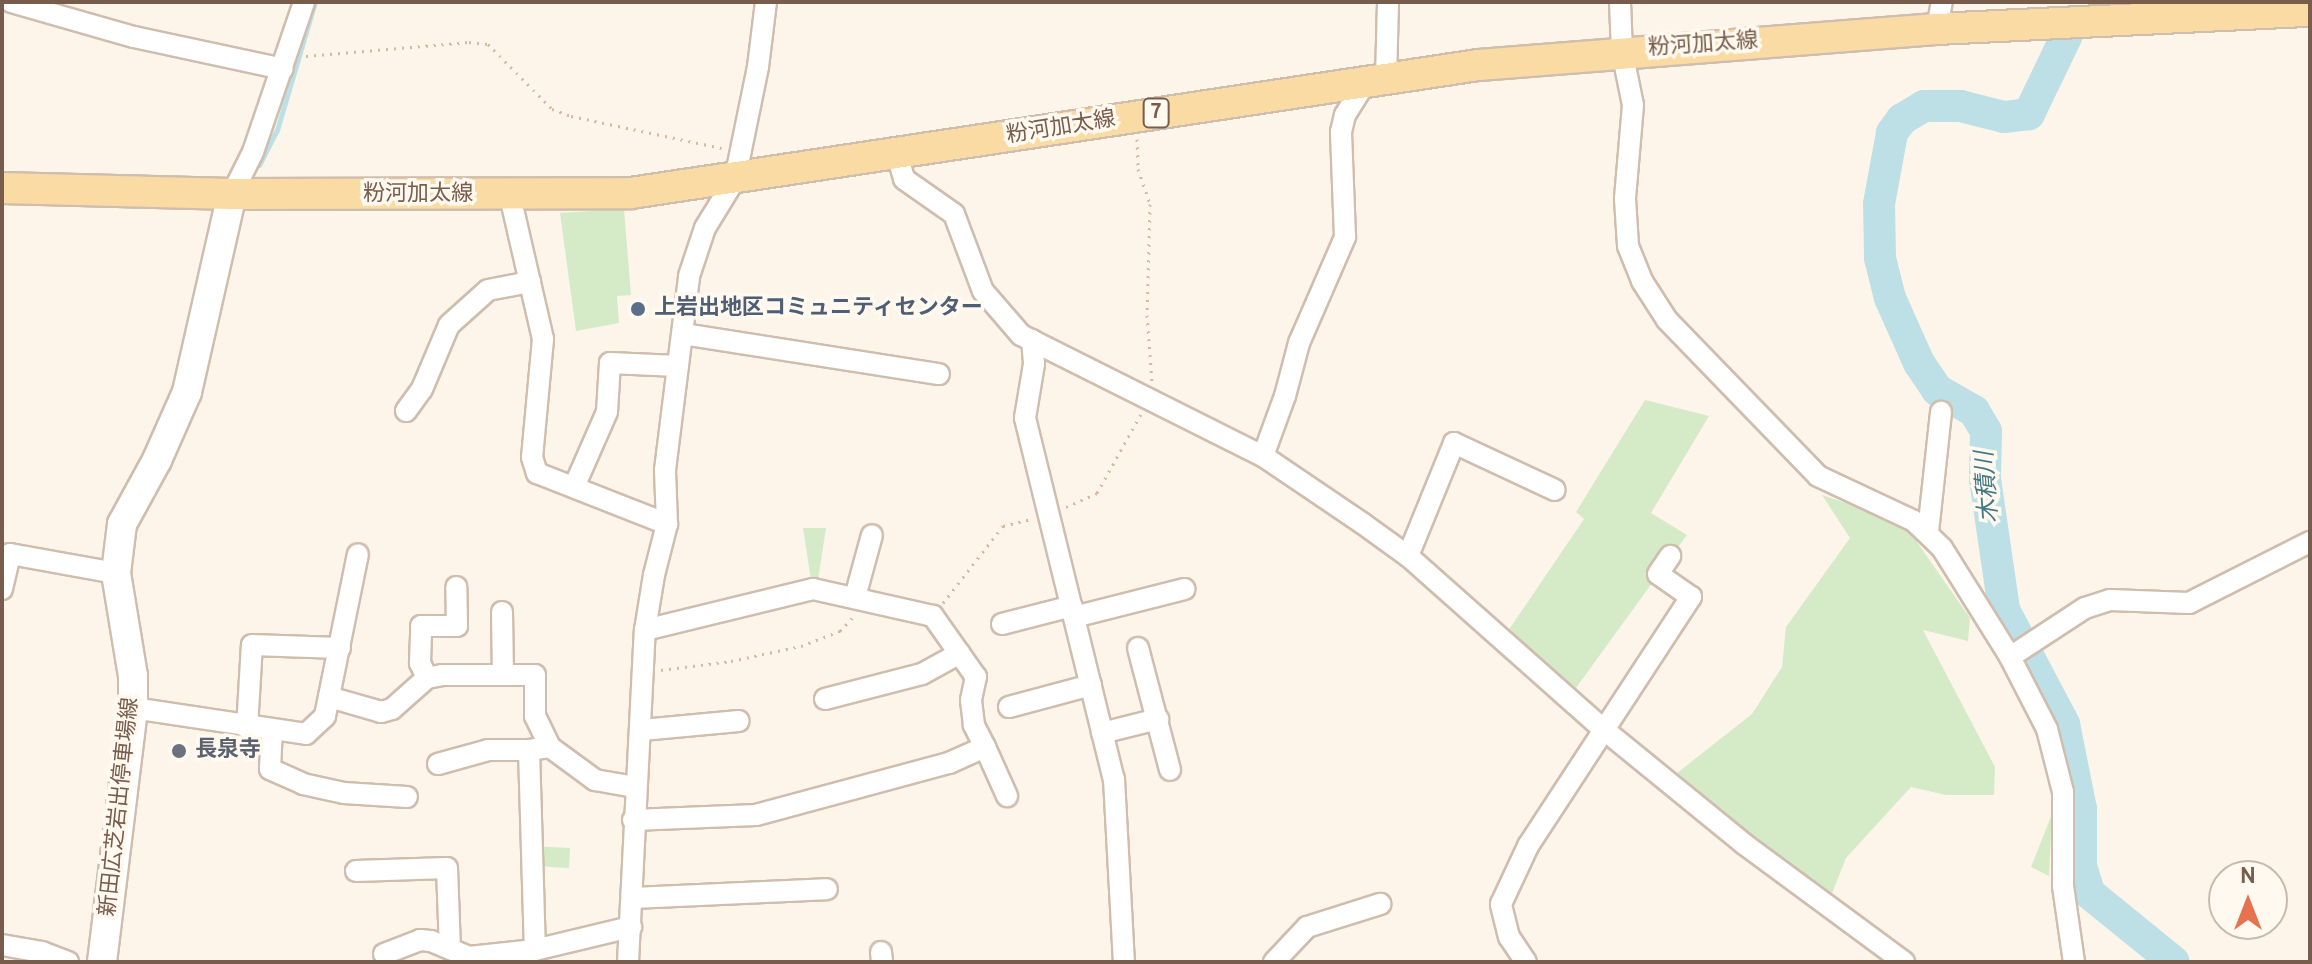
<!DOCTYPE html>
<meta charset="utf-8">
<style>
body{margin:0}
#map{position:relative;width:2312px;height:964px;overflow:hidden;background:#fdf5ea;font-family:Overpass,"Noto Sans JP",sans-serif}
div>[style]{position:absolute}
.green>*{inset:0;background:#d5ebc7;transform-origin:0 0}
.stream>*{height:5px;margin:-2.5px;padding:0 2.5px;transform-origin:2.5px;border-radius:2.5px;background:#bde0e7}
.river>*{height:32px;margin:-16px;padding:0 16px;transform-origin:16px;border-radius:16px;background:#bde0e7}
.path>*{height:3px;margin-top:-1.5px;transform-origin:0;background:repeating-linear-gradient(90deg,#d8b8a4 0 2px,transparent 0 8px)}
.roads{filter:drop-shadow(2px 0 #cfbdae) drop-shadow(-2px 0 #cfbdae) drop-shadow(0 2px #cfbdae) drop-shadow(0 -2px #cfbdae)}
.minor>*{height:20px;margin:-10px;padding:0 10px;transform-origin:10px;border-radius:10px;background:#fff}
.secondary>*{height:28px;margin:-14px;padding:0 14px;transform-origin:14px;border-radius:14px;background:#fff}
.primary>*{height:30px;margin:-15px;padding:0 15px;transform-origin:15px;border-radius:15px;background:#fadba3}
.dots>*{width:22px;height:22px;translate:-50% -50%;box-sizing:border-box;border:4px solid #fff9f0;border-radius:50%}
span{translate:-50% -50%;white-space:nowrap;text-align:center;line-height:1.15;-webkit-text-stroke:7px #fff9f0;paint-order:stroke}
.shield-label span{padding:2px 6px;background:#fff9f0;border:2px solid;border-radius:6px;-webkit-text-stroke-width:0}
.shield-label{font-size:20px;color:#785c4c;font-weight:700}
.street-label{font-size:22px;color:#785c4c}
.service-label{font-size:22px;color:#4e5e75;font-weight:700}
.left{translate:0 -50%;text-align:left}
.worship-label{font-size:22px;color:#5b616d;font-weight:700}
.water-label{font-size:24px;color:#437883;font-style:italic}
.frame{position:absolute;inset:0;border:4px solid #785c4c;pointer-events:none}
.north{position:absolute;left:2208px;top:860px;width:80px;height:80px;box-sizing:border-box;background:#fff9f0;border:2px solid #c9baae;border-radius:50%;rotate:0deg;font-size:22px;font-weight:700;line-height:32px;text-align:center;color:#785c4c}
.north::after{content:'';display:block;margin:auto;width:28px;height:36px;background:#e57350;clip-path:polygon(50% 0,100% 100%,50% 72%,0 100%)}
</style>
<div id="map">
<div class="green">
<i style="clip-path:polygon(624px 209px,631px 295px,617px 296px,619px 323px,576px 331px,560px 213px)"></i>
<i style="clip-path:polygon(1645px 400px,1709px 416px,1651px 513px,1687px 535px,1573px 692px,1508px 631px,1584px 519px,1576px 512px)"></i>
<i style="clip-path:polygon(1822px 495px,1903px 522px,1970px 618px,1968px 641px,1923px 630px,1995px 767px,1994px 795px,1946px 795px,1911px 787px,1846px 858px,1829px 901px,1672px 777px,1752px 714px,1782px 667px,1786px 627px,1850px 538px)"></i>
<i style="clip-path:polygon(803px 528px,826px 528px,818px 580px,811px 580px)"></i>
<i style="clip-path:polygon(2052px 814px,2049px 876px,2031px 867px)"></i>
<i style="left:570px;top:848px;width:20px;height:31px;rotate:93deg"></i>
</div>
<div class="stream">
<i style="left:259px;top:165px;width:39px;rotate:-63deg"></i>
<i style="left:277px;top:130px;width:134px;rotate:-73.5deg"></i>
</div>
<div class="river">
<i style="left:2104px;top:3px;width:1px;rotate:-45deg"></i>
<i style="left:2067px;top:35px;width:88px;rotate:115.7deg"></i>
<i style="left:2029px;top:114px;width:25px;rotate:173deg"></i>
<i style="left:2004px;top:117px;width:44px;rotate:-165.7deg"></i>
<i style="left:1961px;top:106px;width:37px;rotate:180deg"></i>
<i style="left:1924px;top:106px;width:26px;rotate:149deg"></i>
<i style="left:1902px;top:119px;width:17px;rotate:126deg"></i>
<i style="left:1892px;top:133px;width:72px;rotate:100.4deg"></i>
<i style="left:1879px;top:204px;width:54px;rotate:88.9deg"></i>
<i style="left:1880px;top:258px;width:41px;rotate:76deg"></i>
<i style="left:1890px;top:298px;width:71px;rotate:66deg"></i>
<i style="left:1919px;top:363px;width:32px;rotate:56deg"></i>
<i style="left:1937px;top:390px;width:43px;rotate:29.6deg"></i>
<i style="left:1974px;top:411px;width:23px;rotate:59deg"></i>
<i style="left:1986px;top:431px;width:48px;rotate:91.2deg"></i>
<i style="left:1985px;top:479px;width:132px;rotate:81.7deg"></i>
<i style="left:2004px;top:610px;width:129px;rotate:62.2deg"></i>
<i style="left:2064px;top:724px;width:87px;rotate:78.7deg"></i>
<i style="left:2081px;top:809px;width:57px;rotate:90deg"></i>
<i style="left:2081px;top:866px;width:28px;rotate:73deg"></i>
<i style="left:2089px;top:893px;width:109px;rotate:39.1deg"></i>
</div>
<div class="path">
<i style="left:306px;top:56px;width:164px;rotate:-4.9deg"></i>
<i style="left:469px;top:42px;width:19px;rotate:6deg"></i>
<i style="left:488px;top:44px;width:91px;rotate:45.4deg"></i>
<i style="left:552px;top:109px;width:20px;rotate:20deg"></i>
<i style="left:571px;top:116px;width:154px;rotate:12deg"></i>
<i style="left:1137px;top:139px;width:30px;rotate:88deg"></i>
<i style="left:1138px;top:169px;width:37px;rotate:71deg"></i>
<i style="left:1150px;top:204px;width:111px;rotate:91.5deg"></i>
<i style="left:1147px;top:315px;width:66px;rotate:85.7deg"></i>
<i style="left:1066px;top:507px;width:34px;rotate:-24deg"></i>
<i style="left:1097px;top:493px;width:90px;rotate:-60.9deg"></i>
<i style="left:943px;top:603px;width:98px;rotate:-52.1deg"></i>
<i style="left:1003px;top:526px;width:30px;rotate:-14deg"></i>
<i style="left:661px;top:670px;width:71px;rotate:-7.3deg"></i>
<i style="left:731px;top:661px;width:72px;rotate:-12.1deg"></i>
<i style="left:801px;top:646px;width:42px;rotate:-21deg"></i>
<i style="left:840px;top:631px;width:21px;rotate:-47deg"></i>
</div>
<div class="roads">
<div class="minor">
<i style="left:11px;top:2px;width:128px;rotate:15.9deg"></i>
<i style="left:134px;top:37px;width:152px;rotate:12.1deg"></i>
<i style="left:1620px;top:2px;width:49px;rotate:87.7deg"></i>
<i style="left:1622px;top:51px;width:55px;rotate:78.5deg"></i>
<i style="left:1633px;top:105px;width:94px;rotate:94.9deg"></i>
<i style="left:1625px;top:199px;width:47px;rotate:86.3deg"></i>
<i style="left:1628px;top:246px;width:38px;rotate:68deg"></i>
<i style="left:1642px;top:281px;width:46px;rotate:57.3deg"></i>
<i style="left:1667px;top:320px;width:217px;rotate:45.9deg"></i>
<i style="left:1818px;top:476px;width:106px;rotate:25.1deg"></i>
<i style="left:1914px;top:521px;width:39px;rotate:44deg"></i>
<i style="left:1942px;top:548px;width:128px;rotate:58deg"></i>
<i style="left:2010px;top:657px;width:81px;rotate:62.8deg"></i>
<i style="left:2047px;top:729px;width:65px;rotate:75.7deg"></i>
<i style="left:2063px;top:792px;width:94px;rotate:90deg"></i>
<i style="left:2063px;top:886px;width:77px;rotate:81.8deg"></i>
<i style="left:1937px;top:29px;width:27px;rotate:-80deg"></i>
<i style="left:1386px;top:79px;width:77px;rotate:-88.5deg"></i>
<i style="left:897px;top:154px;width:26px;rotate:74deg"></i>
<i style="left:904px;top:179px;width:61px;rotate:35deg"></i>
<i style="left:954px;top:214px;width:82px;rotate:69.4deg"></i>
<i style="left:983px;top:291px;width:58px;rotate:49.2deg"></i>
<i style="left:1021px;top:335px;width:271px;rotate:26.6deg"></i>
<i style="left:1263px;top:456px;width:120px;rotate:34.1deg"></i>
<i style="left:1362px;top:523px;width:57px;rotate:35.7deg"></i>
<i style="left:1408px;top:556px;width:259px;rotate:41.6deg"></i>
<i style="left:1602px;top:728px;width:183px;rotate:39.2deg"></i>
<i style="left:1744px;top:844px;width:199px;rotate:36.4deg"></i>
<i style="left:232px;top:194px;width:47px;rotate:-63.4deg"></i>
<i style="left:253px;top:152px;width:158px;rotate:-71.2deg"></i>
<i style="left:510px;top:196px;width:147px;rotate:77deg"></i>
<i style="left:543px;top:339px;width:119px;rotate:95.3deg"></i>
<i style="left:532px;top:457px;width:17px;rotate:73deg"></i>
<i style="left:537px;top:473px;width:140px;rotate:21.4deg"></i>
<i style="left:683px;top:334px;width:259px;rotate:8.9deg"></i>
<i style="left:1032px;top:340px;width:24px;rotate:85deg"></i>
<i style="left:1034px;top:364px;width:55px;rotate:99.5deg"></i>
<i style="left:1025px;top:418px;width:372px;rotate:76.2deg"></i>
<i style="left:1114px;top:779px;width:183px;rotate:86.9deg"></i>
<i style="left:406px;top:411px;width:27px;rotate:-54deg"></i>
<i style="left:422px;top:389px;width:69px;rotate:-67.1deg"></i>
<i style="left:449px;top:325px;width:52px;rotate:-41.9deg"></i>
<i style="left:488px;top:290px;width:43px;rotate:-10.8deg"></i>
<i style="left:1263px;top:456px;width:64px;rotate:-69.9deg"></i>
<i style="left:1285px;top:396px;width:55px;rotate:-75.2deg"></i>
<i style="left:1299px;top:343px;width:116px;rotate:-66.5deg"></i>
<i style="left:1345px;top:237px;width:105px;rotate:-92.2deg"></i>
<i style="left:1341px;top:132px;width:17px;rotate:-77deg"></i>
<i style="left:1345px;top:115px;width:39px;rotate:-58deg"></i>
<i style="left:574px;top:487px;width:82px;rotate:-66.3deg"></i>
<i style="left:607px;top:412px;width:49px;rotate:-86.5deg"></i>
<i style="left:610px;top:363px;width:68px;rotate:2.5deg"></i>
<i style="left:1928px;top:532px;width:121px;rotate:-83.8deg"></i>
<i style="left:1408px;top:556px;width:122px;rotate:-67.8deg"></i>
<i style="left:1454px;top:443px;width:111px;rotate:25deg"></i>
<i style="left:2px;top:589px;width:36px;rotate:-77deg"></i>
<i style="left:10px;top:554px;width:108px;rotate:10.2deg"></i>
<i style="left:855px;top:597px;width:64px;rotate:-74.7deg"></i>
<i style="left:502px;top:612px;width:63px;rotate:89.1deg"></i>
<i style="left:1074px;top:617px;width:114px;rotate:-14.2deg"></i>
<i style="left:1002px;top:624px;width:72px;rotate:-14.4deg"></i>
<i style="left:1138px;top:648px;width:126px;rotate:75.3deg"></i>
<i style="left:2010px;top:657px;width:90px;rotate:-33.2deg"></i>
<i style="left:2085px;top:608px;width:26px;rotate:-18deg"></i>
<i style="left:2110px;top:600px;width:79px;rotate:2.2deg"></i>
<i style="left:2189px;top:603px;width:136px;rotate:-26.8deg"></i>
<i style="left:427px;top:678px;width:17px;rotate:-115deg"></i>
<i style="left:420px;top:663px;width:37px;rotate:-88deg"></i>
<i style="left:421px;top:626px;width:36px"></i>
<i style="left:457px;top:626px;width:39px;rotate:-91deg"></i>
<i style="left:329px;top:697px;width:54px;rotate:16.1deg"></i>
<i style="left:381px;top:712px;width:11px;rotate:-15deg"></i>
<i style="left:392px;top:709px;width:47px;rotate:-41.5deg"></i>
<i style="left:427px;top:678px;width:15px;rotate:-11deg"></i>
<i style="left:442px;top:675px;width:93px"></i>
<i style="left:535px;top:675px;width:41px;rotate:90deg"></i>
<i style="left:535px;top:716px;width:34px;rotate:64deg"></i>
<i style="left:550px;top:747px;width:56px;rotate:36.3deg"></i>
<i style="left:595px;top:780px;width:41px;rotate:9.9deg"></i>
<i style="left:825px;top:699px;width:100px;rotate:-14.5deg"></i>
<i style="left:922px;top:674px;width:43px;rotate:-28.9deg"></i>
<i style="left:1009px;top:707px;width:85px;rotate:-15deg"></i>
<i style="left:133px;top:708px;width:175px;rotate:8.5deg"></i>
<i style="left:306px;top:734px;width:26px;rotate:-43deg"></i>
<i style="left:325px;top:716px;width:165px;rotate:-78.5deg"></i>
<i style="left:247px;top:728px;width:83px;rotate:-86.6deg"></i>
<i style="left:252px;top:645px;width:88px;rotate:2deg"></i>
<i style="left:272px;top:729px;width:40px;rotate:92.9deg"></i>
<i style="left:270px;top:769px;width:36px;rotate:24deg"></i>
<i style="left:303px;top:784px;width:42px;rotate:12.4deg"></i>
<i style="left:344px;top:793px;width:63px;rotate:3.6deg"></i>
<i style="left:642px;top:730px;width:97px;rotate:-5.3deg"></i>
<i style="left:1102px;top:733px;width:58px;rotate:-14deg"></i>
<i style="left:550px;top:747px;width:21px;rotate:172deg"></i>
<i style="left:529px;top:750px;width:200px;rotate:88.3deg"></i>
<i style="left:535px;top:950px;width:99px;rotate:-13.5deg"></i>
<i style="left:985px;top:747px;width:54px;rotate:65.8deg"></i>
<i style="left:438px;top:764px;width:52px;rotate:-15.6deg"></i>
<i style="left:488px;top:750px;width:41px"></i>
<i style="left:633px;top:820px;width:123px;rotate:-2.3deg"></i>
<i style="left:756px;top:815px;width:200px;rotate:-15.1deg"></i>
<i style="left:949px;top:763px;width:39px;rotate:-24deg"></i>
<i style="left:985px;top:747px;width:25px;rotate:-117deg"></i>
<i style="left:974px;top:725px;width:25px;rotate:-97deg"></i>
<i style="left:971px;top:700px;width:24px;rotate:-78deg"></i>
<i style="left:976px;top:677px;width:75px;rotate:-125.2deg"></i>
<i style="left:933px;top:616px;width:123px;rotate:-167.3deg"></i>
<i style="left:813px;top:589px;width:173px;rotate:166.3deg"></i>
<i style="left:356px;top:871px;width:91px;rotate:-1.9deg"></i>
<i style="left:447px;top:868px;width:81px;rotate:87.9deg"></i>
<i style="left:632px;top:898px;width:195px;rotate:-2.6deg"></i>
<i style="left:2px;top:945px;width:41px;rotate:9.9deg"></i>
<i style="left:42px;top:952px;width:28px;rotate:21deg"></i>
<i style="left:881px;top:952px;width:10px;rotate:84deg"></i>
<i style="left:384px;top:954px;width:39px;rotate:-21deg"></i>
<i style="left:420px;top:940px;width:11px;rotate:5deg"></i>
<i style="left:431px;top:941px;width:41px;rotate:22.8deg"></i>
<i style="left:469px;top:957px;width:66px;rotate:-6.1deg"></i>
<i style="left:628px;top:962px;width:332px;rotate:-87.1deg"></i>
<i style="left:645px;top:630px;width:56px;rotate:-80.7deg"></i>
<i style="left:654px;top:575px;width:53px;rotate:-75.7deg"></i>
<i style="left:667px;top:524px;width:54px;rotate:-92.1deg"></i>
<i style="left:665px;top:470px;width:195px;rotate:-82.9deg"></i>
<i style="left:689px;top:276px;width:51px;rotate:-71.6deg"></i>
<i style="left:705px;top:228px;width:57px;rotate:-58.5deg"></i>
<i style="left:735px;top:179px;width:114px;rotate:-78.4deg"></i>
<i style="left:758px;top:67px;width:65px;rotate:-83deg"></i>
<i style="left:1274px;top:962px;width:48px;rotate:-46.7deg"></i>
<i style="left:1307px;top:927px;width:77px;rotate:-17.5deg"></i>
<i style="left:1526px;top:962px;width:30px;rotate:-124deg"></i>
<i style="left:1509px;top:937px;width:34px;rotate:-104deg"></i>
<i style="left:1501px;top:904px;width:64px;rotate:-65deg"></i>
<i style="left:1528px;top:846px;width:298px;rotate:-56.8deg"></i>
<i style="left:1691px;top:597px;width:40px;rotate:-145.1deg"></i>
<i style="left:1658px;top:574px;width:22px;rotate:-56deg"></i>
</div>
<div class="secondary">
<i style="left:102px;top:962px;width:256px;rotate:-83deg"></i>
<i style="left:133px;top:708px;width:32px;rotate:-90deg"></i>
<i style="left:133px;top:676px;width:104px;rotate:-99.4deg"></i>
<i style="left:116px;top:573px;width:49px;rotate:-83deg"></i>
<i style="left:122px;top:524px;width:73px;rotate:-61.3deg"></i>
<i style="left:157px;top:460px;width:74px;rotate:-66.2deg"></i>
<i style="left:187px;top:392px;width:203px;rotate:-77.2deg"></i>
</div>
<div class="primary">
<i style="left:2px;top:188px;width:230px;rotate:1.5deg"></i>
<i style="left:232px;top:194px;width:399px;rotate:-0.1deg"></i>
<i style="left:631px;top:193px;width:857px;rotate:-8.59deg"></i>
<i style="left:1478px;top:65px;width:460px;rotate:-4.5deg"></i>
<i style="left:1937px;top:29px;width:373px;rotate:-2.8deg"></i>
</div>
</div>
<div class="dots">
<i style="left:638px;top:309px;background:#5c6f8a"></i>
<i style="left:179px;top:751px;background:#6b7280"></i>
</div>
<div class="shield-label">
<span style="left:1156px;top:113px">7</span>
</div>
<div class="street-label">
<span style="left:1703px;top:45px;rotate:-4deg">粉河加太線</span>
<span style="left:1061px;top:128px;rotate:-9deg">粉河加太線</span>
<span style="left:418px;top:195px">粉河加太線</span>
<span style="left:120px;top:807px;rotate:-84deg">新田広芝岩出停車場線</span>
</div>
<div class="service-label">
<span class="left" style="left:654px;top:309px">上岩出地区コミュニティセンター</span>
</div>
<div class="worship-label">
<span class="left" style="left:195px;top:751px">長泉寺</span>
</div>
<div class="water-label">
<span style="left:1989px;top:487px;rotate:-94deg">木積川</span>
</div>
<div class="frame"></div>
<div class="north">N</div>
</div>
